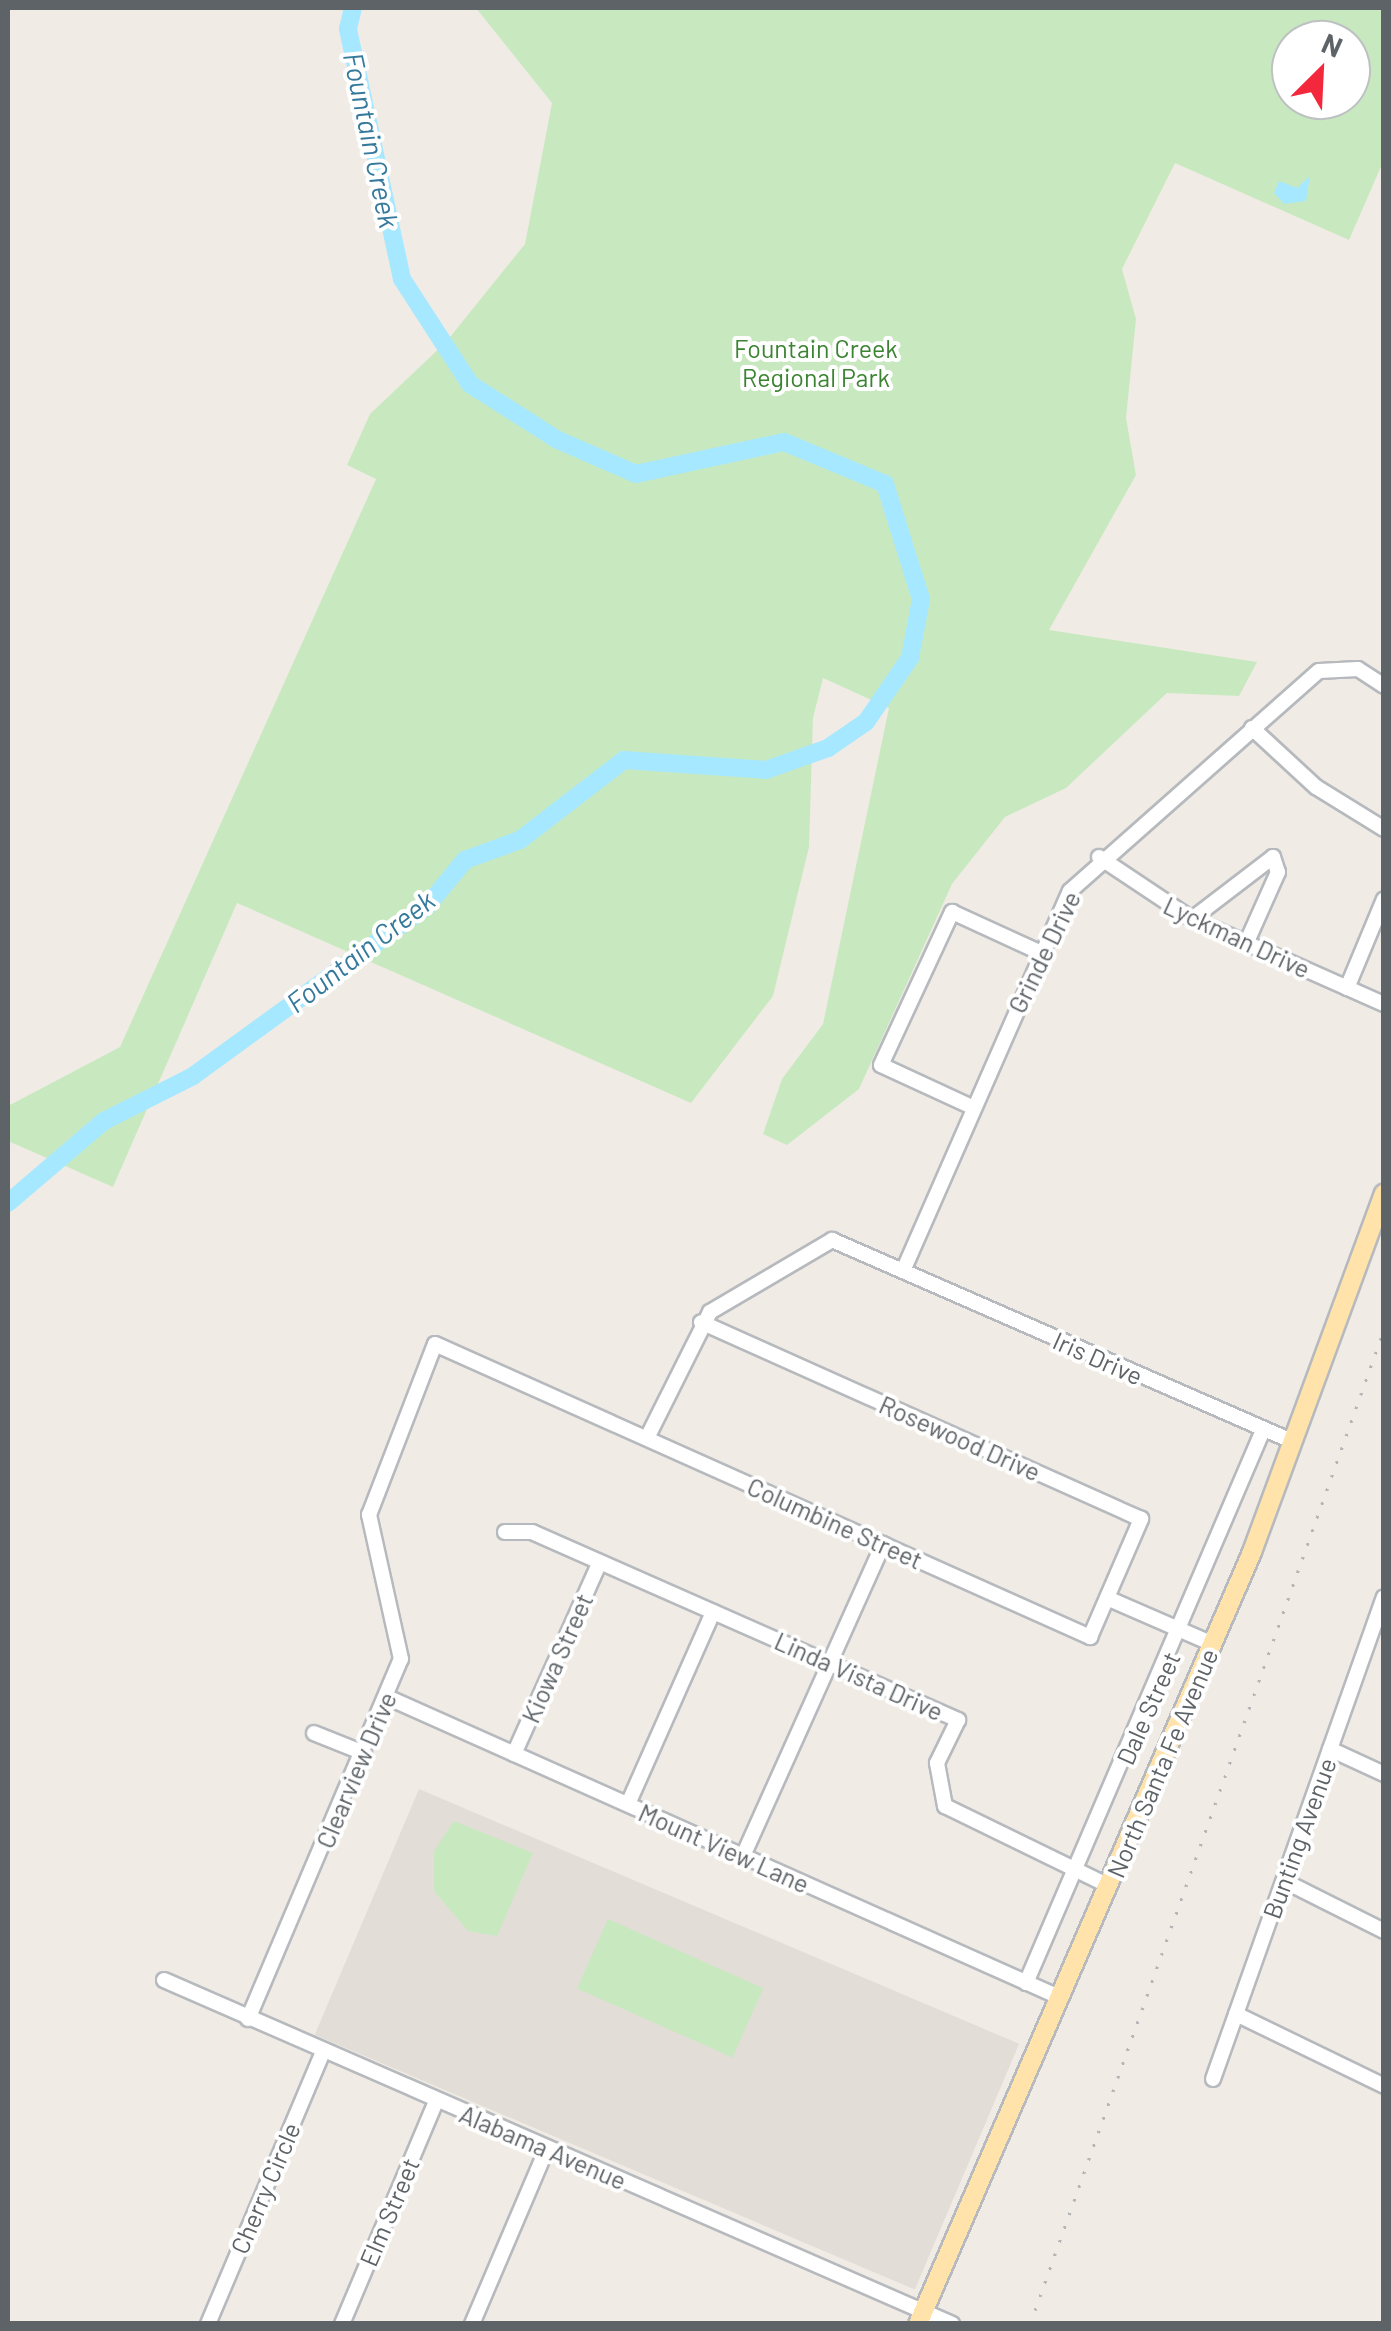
<!DOCTYPE html>
<style>
body{margin:0}
#map{position:relative;width:1391px;height:2331px;overflow:hidden;background:#f0ece5;font-family:Barlow,sans-serif}
div>[style]{position:absolute}
.education>*{inset:0;background:#e2ddd6;transform-origin:0 0}
.green>*{inset:0;background:#c8e9c0;transform-origin:0 0}
.water>*{inset:0;background:#a6e8ff}
.river>*{height:18px;margin:-9px;padding:0 9px;transform-origin:9px;border-radius:9px;background:#a6e8ff}
.roads{filter:drop-shadow(2px 0 #b6b9bd) drop-shadow(-2px 0 #b6b9bd) drop-shadow(0 2px #b6b9bd) drop-shadow(0 -2px #b6b9bd)}
.minor>*{height:14px;margin:-7px;padding:0 7px;transform-origin:7px;border-radius:7px;background:#fff}
.major>*{height:18px;margin:-9px;padding:0 9px;transform-origin:9px;border-radius:9px;background:#ffe3ab}
.rail>*{height:2.5px;margin-top:-1.25px;transform-origin:0;background:repeating-linear-gradient(90deg,#b4b5b6 0 2.5px,transparent 0 14.5px)}
span{translate:-50% -50%;white-space:nowrap;text-align:center;line-height:1.15;-webkit-text-stroke:8px #fff;paint-order:stroke}
.park-label{font-size:25px;color:#3a8330}
.street-label{font-size:25px;color:#5d6367}
.water-label{font-size:28px;color:#35799c;font-style:italic}
.frame{position:absolute;inset:0;border:10px solid #5d6367;pointer-events:none}
.north{position:absolute;left:1271px;top:20px;width:100px;height:100px;box-sizing:border-box;background:#fff;border:2px solid #bec1c2;border-radius:50%;rotate:24deg;font-size:28px;font-weight:700;line-height:40px;text-align:center;color:#5d6367}
.north::after{content:'';display:block;margin:auto;width:35px;height:45px;background:#f3283c;clip-path:polygon(50% 0,100% 100%,50% 72%,0 100%)}
</style>
<div id="map">
<div class="education">
<i style="left:419px;top:1789px;width:652px;height:267px;rotate:23deg"></i>
</div>
<div class="green">
<i style="clip-path:polygon(evenodd,476px 8px,1383px 8px,1383px 162px,1349px 240px,1175px 163px,1122px 269px,1136px 319px,1126px 418px,1136px 475px,1049px 630px,1257px 662px,1239px 696px,1167px 693px,1066px 788px,1005px 817px,952px 884px,859px 1089px,787px 1145px,763px 1134px,782px 1079px,823px 1024px,889px 708px,823px 678px,813px 718px,809px 847px,773px 996px,691px 1103px,237px 903px,113px 1187px,8px 1141px,8px 1106px,120px 1047px,376px 479px,347px 465px,370px 414px,446px 342px,525px 244px,552px 103px,476px 8px,1291px 40px,1351px 40px,1351px 100px,1291px 100px,1291px 40px)"></i>
<i style="clip-path:polygon(454px 1821px,533px 1853px,497px 1936px,468px 1931px,434px 1891px,434px 1851px)"></i>
<i style="left:608px;top:1919px;width:170px;height:76px;rotate:24deg"></i>
</div>
<div class="water">
<i style="clip-path:polygon(1310px 176px,1306px 201px,1284px 204px,1274px 193px,1279px 181px,1297px 188px)"></i>
</div>
<div class="river">
<i style="left:8px;top:1203px;width:126px;rotate:-40.5deg"></i>
<i style="left:104px;top:1121px;width:100px;rotate:-26.8deg"></i>
<i style="left:193px;top:1076px;width:289px;rotate:-36deg"></i>
<i style="left:427px;top:906px;width:60px;rotate:-50.4deg"></i>
<i style="left:465px;top:860px;width:59px;rotate:-20deg"></i>
<i style="left:520px;top:840px;width:131px;rotate:-37.6deg"></i>
<i style="left:624px;top:760px;width:142px;rotate:4deg"></i>
<i style="left:766px;top:770px;width:66px;rotate:-19.5deg"></i>
<i style="left:828px;top:748px;width:46px;rotate:-34.4deg"></i>
<i style="left:866px;top:722px;width:78px;rotate:-55.5deg"></i>
<i style="left:910px;top:658px;width:60px;rotate:-79.4deg"></i>
<i style="left:921px;top:599px;width:121px;rotate:-107.4deg"></i>
<i style="left:885px;top:484px;width:109px;rotate:-157.4deg"></i>
<i style="left:784px;top:442px;width:151px;rotate:167.8deg"></i>
<i style="left:636px;top:474px;width:87px;rotate:-156.4deg"></i>
<i style="left:556px;top:439px;width:102px;rotate:-147.4deg"></i>
<i style="left:470px;top:384px;width:125px;rotate:-122.9deg"></i>
<i style="left:402px;top:279px;width:256px;rotate:-102.2deg"></i>
<i style="left:348px;top:29px;width:22px;rotate:-77deg"></i>
</div>
<div class="roads">
<div class="minor">
<i style="left:1252px;top:728px;width:87px;rotate:42.7deg"></i>
<i style="left:1316px;top:787px;width:80px;rotate:31.7deg"></i>
<i style="left:1099px;top:857px;width:112px;rotate:33.7deg"></i>
<i style="left:1192px;top:919px;width:210px;rotate:23.9deg"></i>
<i style="left:1192px;top:919px;width:102px;rotate:-37.4deg"></i>
<i style="left:1273px;top:857px;width:16px;rotate:72deg"></i>
<i style="left:1278px;top:872px;width:79px;rotate:114deg"></i>
<i style="left:1347px;top:988px;width:96px;rotate:-67.4deg"></i>
<i style="left:972px;top:1107px;width:100px;rotate:-155.2deg"></i>
<i style="left:881px;top:1065px;width:169px;rotate:-65.1deg"></i>
<i style="left:952px;top:912px;width:98px;rotate:24.7deg"></i>
<i style="left:903px;top:1271px;width:415px;rotate:-66.3deg"></i>
<i style="left:1070px;top:891px;width:332px;rotate:-41.5deg"></i>
<i style="left:1319px;top:671px;width:39px;rotate:-3deg"></i>
<i style="left:1358px;top:669px;width:31px;rotate:33deg"></i>
<i style="left:647px;top:1438px;width:141px;rotate:-63.4deg"></i>
<i style="left:710px;top:1312px;width:142px;rotate:-30.5deg"></i>
<i style="left:832px;top:1240px;width:504px;rotate:23.62deg"></i>
<i style="left:505px;top:1532px;width:27px"></i>
<i style="left:532px;top:1532px;width:466px;rotate:23.8deg"></i>
<i style="left:958px;top:1720px;width:48px;rotate:116deg"></i>
<i style="left:937px;top:1763px;width:44px;rotate:79.5deg"></i>
<i style="left:945px;top:1806px;width:182px;rotate:26deg"></i>
<i style="left:1107px;top:1598px;width:116px;rotate:23.5deg"></i>
<i style="left:389px;top:1698px;width:734px;rotate:24.05deg"></i>
<i style="left:314px;top:1733px;width:54px;rotate:21.8deg"></i>
<i style="left:1330px;top:1749px;width:60px;rotate:24.8deg"></i>
<i style="left:514px;top:1754px;width:210px;rotate:-65.9deg"></i>
<i style="left:628px;top:1804px;width:210px;rotate:-66.1deg"></i>
<i style="left:743px;top:1856px;width:342px;rotate:-65.8deg"></i>
<i style="left:1284px;top:1881px;width:112px;rotate:26.6deg"></i>
<i style="left:164px;top:1980px;width:860px;rotate:23.58deg"></i>
<i style="left:1026px;top:1983px;width:602px;rotate:-66.8deg"></i>
<i style="left:1236px;top:2014px;width:165px;rotate:25.9deg"></i>
<i style="left:248px;top:2019px;width:391px;rotate:-67deg"></i>
<i style="left:401px;top:1659px;width:148px;rotate:-102.5deg"></i>
<i style="left:369px;top:1515px;width:183px;rotate:-68.9deg"></i>
<i style="left:435px;top:1344px;width:718px;rotate:24.1deg"></i>
<i style="left:1090px;top:1637px;width:129px;rotate:-66.6deg"></i>
<i style="left:1141px;top:1519px;width:482px;rotate:-155.9deg"></i>
<i style="left:1213px;top:2079px;width:511px;rotate:-70.47deg"></i>
<i style="left:208px;top:2324px;width:295px;rotate:-67.1deg"></i>
<i style="left:342px;top:2324px;width:242px;rotate:-67.1deg"></i>
<i style="left:472px;top:2324px;width:191px;rotate:-66.9deg"></i>
</div>
<div class="major">
<i style="left:918px;top:2324px;width:841px;rotate:-66.6deg"></i>
<i style="left:1252px;top:1552px;width:382px;rotate:-69.8deg"></i>
</div>
</div>
<div class="rail">
<i style="left:1030px;top:2324px;width:1056px;rotate:-70.42deg"></i>
</div>
<div class="park-label">
<span style="left:816px;top:363px">Fountain Creek<br>Regional Park</span>
</div>
<div class="street-label">
<span style="left:1237px;top:937px;rotate:25deg">Lyckman Drive</span>
<span style="left:1044px;top:952px;rotate:-64deg">Grinde Drive</span>
<span style="left:1098px;top:1358px;rotate:24deg">Iris Drive</span>
<span style="left:960px;top:1438px;rotate:24deg">Rosewood Drive</span>
<span style="left:835px;top:1523px;rotate:24deg">Columbine Street</span>
<span style="left:557px;top:1658px;rotate:-66deg">Kiowa Street</span>
<span style="left:859px;top:1676px;rotate:24deg">Linda Vista Drive</span>
<span style="left:1148px;top:1708px;rotate:-66deg">Dale Street</span>
<span style="left:1162px;top:1763px;rotate:-67deg">North Santa Fe Avenue</span>
<span style="left:356px;top:1770px;rotate:-67deg">Clearview Drive</span>
<span style="left:1299px;top:1838px;rotate:-70deg">Bunting Avenue</span>
<span style="left:724px;top:1848px;rotate:24deg">Mount View Lane</span>
<span style="left:543px;top:2147px;rotate:23deg">Alabama Avenue</span>
<span style="left:265px;top:2188px;rotate:-67deg">Cherry Circle</span>
<span style="left:389px;top:2212px;rotate:-67deg">Elm Street</span>
</div>
<div class="water-label">
<span style="left:372px;top:140px;rotate:78deg">Fountain Creek</span>
<span style="left:360px;top:951px;rotate:-38deg">Fountain Creek</span>
</div>
<div class="frame"></div>
<div class="north">N</div>
</div>
